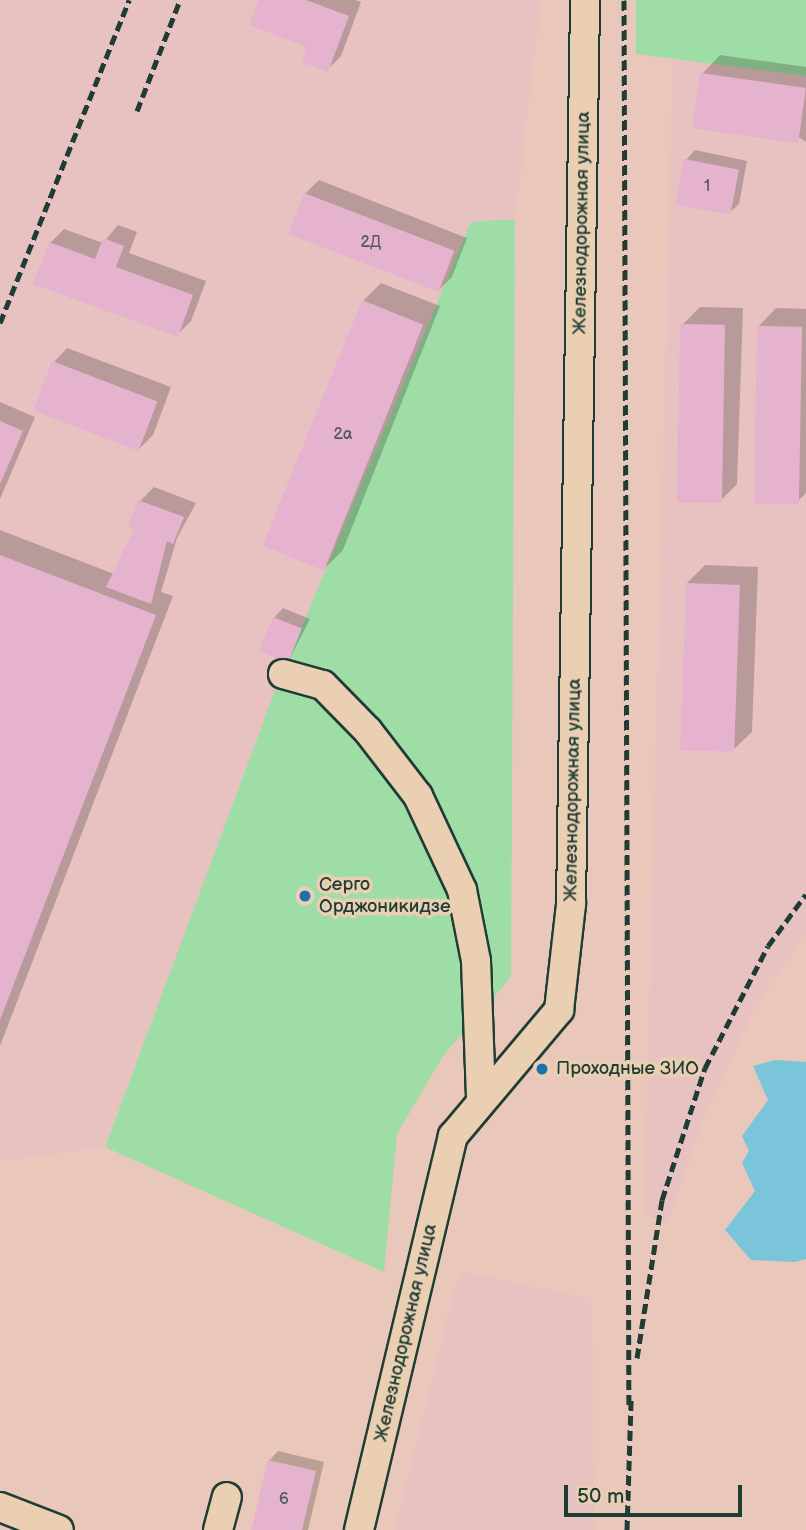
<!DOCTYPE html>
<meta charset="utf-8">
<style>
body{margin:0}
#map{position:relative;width:806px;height:1530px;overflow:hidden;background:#e9c7bb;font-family:"Balsamiq Sans",sans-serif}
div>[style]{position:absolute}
.built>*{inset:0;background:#e8c1c1}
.green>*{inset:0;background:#9fdda6}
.water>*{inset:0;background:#7ac5d9}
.shadow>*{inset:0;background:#0003}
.building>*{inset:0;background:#e6b3cf;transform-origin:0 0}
.roads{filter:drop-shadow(2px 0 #1f3d34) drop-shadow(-2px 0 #1f3d34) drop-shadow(0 2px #1f3d34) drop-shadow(0 -2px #1f3d34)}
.minor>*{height:28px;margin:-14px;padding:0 14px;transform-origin:14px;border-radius:14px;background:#eacfb2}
.rail>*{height:5px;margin-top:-2.5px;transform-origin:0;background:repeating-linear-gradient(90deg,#1f3d34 0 10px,transparent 0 15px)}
.dots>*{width:19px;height:19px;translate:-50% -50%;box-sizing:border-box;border:4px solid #eacfb2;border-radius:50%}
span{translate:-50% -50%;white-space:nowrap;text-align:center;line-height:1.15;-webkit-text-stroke:7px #eacfb2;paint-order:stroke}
.number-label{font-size:16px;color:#515a5b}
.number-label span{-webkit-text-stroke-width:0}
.street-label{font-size:19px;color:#1f3d34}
.poi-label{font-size:19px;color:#1f3d34}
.left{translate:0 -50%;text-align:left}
.scale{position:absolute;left:564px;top:1485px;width:178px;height:32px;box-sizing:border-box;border:4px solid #1f3d34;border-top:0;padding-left:9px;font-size:21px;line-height:24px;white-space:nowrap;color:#1f3d34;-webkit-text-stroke:5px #eacfb2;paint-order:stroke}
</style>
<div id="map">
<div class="built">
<i style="clip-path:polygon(0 0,541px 0,515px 219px,471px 222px,274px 693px,104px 1147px,0 1161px)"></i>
<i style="clip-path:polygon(673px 58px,806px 76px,806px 933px,754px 1010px,703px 1121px,668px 1223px,644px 1214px)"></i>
<i style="clip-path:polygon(459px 1271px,592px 1299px,594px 1530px,395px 1530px)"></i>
</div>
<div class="green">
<i style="clip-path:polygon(636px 0,806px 0,806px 76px,636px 54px)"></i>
<i style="clip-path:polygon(515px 219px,511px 977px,443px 1056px,397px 1134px,384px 1272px,105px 1147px,274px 693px,471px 222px)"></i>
</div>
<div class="water">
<i style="clip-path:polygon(775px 1060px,806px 1062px,806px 1259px,795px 1262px,751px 1260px,725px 1230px,755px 1191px,742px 1163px,749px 1151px,742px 1136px,768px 1100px,753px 1066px)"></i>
</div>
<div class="shadow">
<i style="clip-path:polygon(261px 0,355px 0,361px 2px,341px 56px,327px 70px)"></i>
<i style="clip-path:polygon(720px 55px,806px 67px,806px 142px,702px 74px)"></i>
<i style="clip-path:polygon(695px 150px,747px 161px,739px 204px,729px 213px,686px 160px)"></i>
<i style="clip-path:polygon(319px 180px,467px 238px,452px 277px,438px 291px,305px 194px)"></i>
<i style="clip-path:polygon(118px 225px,137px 232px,129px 253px,206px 281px,191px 321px,177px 335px,50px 243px,64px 229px,103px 243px)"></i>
<i style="clip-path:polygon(381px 283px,440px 306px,343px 550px,325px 568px,363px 301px)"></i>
<i style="clip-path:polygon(700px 307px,743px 308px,737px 484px,719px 502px,682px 325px)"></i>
<i style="clip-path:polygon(776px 308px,806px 309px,806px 493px,795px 504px,758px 327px)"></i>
<i style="clip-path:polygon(67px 348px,171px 387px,153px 435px,139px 449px,54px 362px)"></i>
<i style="clip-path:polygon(0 402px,35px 417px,0 499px)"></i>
<i style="clip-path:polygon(154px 487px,196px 503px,177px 538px,161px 592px,173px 596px,0 1046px,0 530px,114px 574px,136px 528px,130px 526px,140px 501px)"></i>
<i style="clip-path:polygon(705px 565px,758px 567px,752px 732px,733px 750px,687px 583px)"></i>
<i style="clip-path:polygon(283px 608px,310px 619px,288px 662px,274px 618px)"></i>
<i style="clip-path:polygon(278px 1451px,324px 1462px,308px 1530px,253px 1530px,269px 1461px)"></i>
</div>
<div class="building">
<i style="clip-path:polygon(259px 0,306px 0,349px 16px,328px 72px,301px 62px,307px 47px,249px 25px)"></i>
<i style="left:700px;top:73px;width:107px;height:56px;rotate:8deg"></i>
<i style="left:684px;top:159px;width:56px;height:46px;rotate:11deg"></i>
<i style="left:304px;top:193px;width:161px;height:44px;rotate:21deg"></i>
<i style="clip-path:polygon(103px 238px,124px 246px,116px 267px,193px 295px,178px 337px,33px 284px,49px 242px,95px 259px)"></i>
<i style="left:362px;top:300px;width:66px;height:265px;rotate:22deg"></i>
<i style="left:680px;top:324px;width:45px;height:178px;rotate:1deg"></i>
<i style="left:757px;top:326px;width:45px;height:178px;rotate:1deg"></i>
<i style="left:52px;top:361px;width:113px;height:53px;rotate:21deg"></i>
<i style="clip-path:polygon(0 421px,23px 431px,0 484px)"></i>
<i style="clip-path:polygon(138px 500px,184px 517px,173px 544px,167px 541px,151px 604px,106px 587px,134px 529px,128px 527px)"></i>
<i style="clip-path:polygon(0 555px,156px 615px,0 1020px)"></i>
<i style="left:686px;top:583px;width:54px;height:167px;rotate:2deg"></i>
<i style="left:273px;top:617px;width:31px;height:37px;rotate:22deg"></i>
<i style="clip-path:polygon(268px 1460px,316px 1471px,302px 1530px,251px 1530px)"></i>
</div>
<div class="roads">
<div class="minor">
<i style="left:283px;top:674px;width:41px;rotate:15.4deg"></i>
<i style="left:323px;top:685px;width:64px;rotate:45.6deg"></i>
<i style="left:368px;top:731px;width:82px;rotate:52.4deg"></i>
<i style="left:418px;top:796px;width:104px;rotate:64.9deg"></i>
<i style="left:462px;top:890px;width:72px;rotate:78.8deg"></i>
<i style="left:476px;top:961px;width:139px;rotate:87.9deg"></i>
<i style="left:0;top:1507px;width:63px;rotate:21.3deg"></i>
<i style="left:218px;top:1530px;width:34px;rotate:-75deg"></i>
<i style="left:359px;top:1530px;width:405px;rotate:-76.6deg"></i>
<i style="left:453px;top:1136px;width:165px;rotate:-49.9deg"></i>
<i style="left:559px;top:1010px;width:107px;rotate:-83.5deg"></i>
<i style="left:571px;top:904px;width:904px;rotate:-89.11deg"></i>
</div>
</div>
<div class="rail">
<i style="left:624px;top:0;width:1409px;rotate:89.8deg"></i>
<i style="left:137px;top:111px;width:119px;rotate:-68.8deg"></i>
<i style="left:0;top:323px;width:348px;rotate:-68.2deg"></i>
<i style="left:637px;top:1358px;width:160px;rotate:-81deg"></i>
<i style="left:662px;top:1200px;width:139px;rotate:-72deg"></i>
<i style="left:705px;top:1068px;width:137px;rotate:-62.7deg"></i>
<i style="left:768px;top:946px;width:64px;rotate:-53.8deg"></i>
<i style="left:627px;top:1530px;width:130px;rotate:-88.2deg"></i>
</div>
<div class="dots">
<i style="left:305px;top:896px;background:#1f6fb2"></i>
<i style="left:542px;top:1069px;background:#1f6fb2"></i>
</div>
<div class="number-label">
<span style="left:707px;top:187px">1</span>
<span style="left:371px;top:243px">2Д</span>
<span style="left:343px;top:435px">2а</span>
<span style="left:284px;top:1500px">6</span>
</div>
<div class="street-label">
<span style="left:582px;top:223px;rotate:-89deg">Железнодорожная улица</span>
<span style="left:573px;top:790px;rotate:-89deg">Железнодорожная улица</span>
<span style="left:406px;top:1333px;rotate:-77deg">Железнодорожная улица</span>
</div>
<div class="poi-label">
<span class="left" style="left:319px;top:896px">Серго<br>Орджоникидзе</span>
<span class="left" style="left:556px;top:1069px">Проходные ЗИО</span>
</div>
<div class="scale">50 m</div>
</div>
